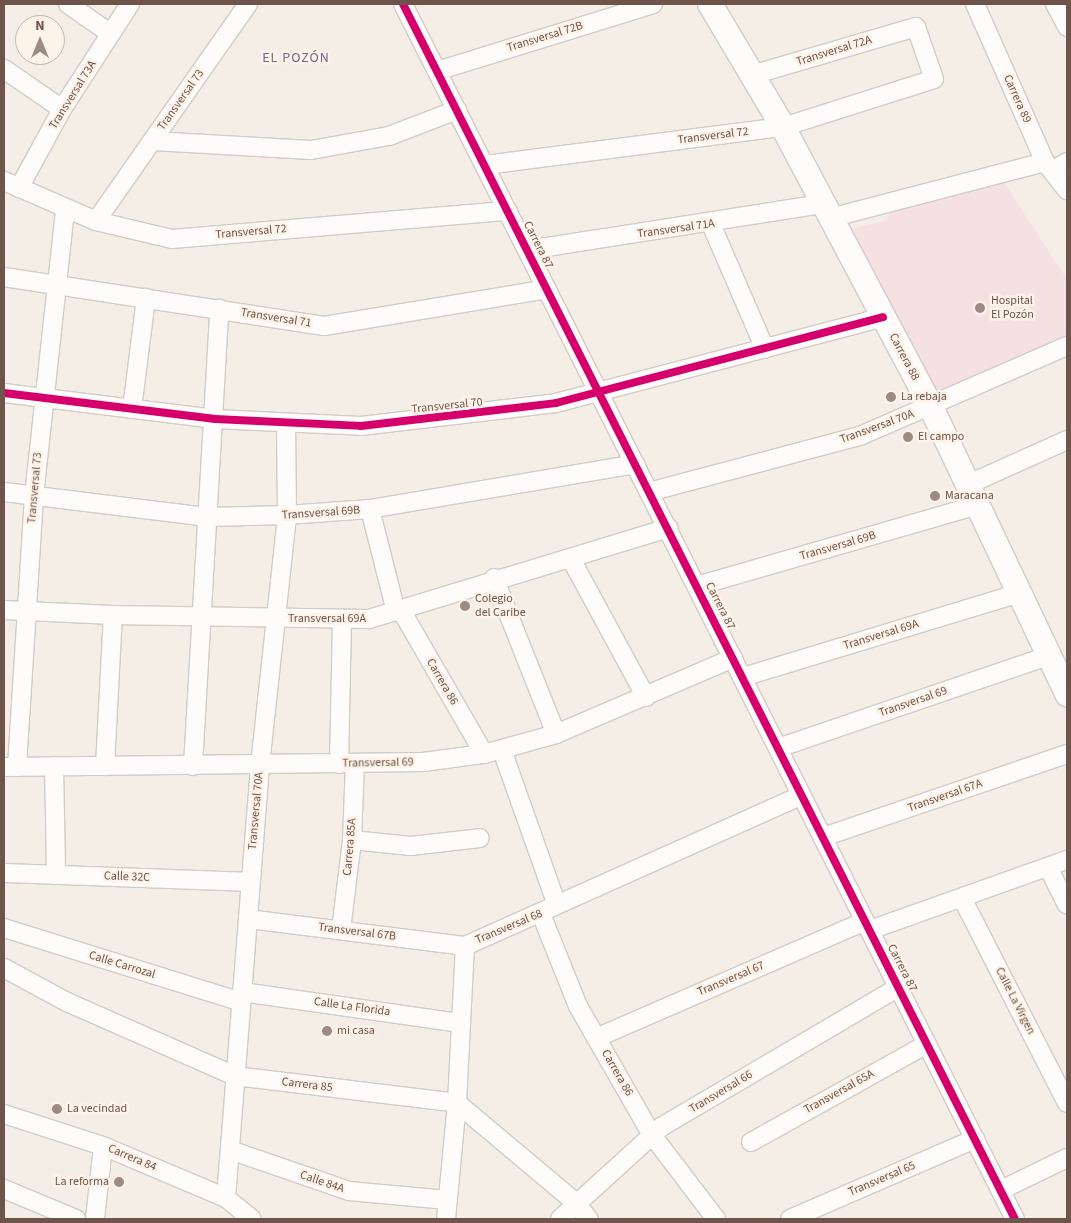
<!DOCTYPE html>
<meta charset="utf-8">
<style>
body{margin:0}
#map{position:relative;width:1071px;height:1223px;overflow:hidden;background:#f4eee7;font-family:"Source Sans 3",sans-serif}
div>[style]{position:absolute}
.medical>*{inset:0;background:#f5e1e2}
.roads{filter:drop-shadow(1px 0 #d3cbc6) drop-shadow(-1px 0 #d3cbc6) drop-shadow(0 1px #d3cbc6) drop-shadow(0 -1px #d3cbc6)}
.street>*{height:18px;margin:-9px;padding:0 9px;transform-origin:9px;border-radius:9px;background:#fdfcfb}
.secondary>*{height:24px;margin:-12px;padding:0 12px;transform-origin:12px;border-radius:12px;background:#fdfcfb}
.cycleway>*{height:8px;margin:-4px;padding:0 4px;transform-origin:4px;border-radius:4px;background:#d6006c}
.dots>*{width:14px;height:14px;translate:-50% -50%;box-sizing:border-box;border:2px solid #fdf3e8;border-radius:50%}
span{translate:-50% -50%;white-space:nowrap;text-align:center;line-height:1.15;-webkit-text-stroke:5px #fdf3e8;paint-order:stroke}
.street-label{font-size:12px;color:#6e544b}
.poi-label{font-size:12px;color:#6e544b}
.left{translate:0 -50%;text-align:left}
.right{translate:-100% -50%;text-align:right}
.neighbourhood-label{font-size:14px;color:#7a648b;letter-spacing:1px}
.frame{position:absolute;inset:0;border:5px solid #6e544b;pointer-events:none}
.north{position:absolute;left:15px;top:15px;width:50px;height:50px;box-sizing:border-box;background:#fdf3e8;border:1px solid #c4b3a9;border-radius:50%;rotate:0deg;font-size:14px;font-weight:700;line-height:20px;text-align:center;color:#6e544b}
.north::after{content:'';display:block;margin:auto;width:18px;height:22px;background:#9d8a82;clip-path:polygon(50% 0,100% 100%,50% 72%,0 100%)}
</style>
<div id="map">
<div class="medical">
<i style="clip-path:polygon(1002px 180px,1067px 279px,1067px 338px,935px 393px,852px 229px,887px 220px,891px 208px)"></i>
</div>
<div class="roads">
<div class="street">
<i style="left:68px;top:4px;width:52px;rotate:34.9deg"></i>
<i style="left:403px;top:4px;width:1360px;rotate:63.27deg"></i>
<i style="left:975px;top:4px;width:173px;rotate:66.1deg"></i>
<i style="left:1045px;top:162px;width:36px;rotate:52deg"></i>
<i style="left:1055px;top:4px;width:26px;rotate:62deg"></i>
<i style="left:4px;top:69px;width:70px;rotate:34.6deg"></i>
<i style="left:437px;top:71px;width:226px;rotate:-17.2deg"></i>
<i style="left:153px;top:141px;width:158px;rotate:3.3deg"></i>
<i style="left:311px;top:150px;width:79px;rotate:-10.2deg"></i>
<i style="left:389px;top:136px;width:73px;rotate:-20.9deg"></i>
<i style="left:485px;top:165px;width:300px;rotate:-7.3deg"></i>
<i style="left:783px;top:127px;width:158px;rotate:-17.6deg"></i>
<i style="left:934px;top:79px;width:55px;rotate:-109.1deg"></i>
<i style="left:916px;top:27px;width:171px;rotate:163.7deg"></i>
<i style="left:1052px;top:171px;width:17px;rotate:-31deg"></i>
<i style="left:4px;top:181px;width:100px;rotate:23.5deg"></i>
<i style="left:96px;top:221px;width:78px;rotate:13.3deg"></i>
<i style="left:172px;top:239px;width:337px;rotate:-4.8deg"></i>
<i style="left:19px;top:188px;width:90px;rotate:-61.4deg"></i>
<i style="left:62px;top:109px;width:125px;rotate:-57.1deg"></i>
<i style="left:830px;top:218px;width:222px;rotate:-14.6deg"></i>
<i style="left:96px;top:221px;width:265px;rotate:-55deg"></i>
<i style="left:711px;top:224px;width:136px;rotate:66.6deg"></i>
<i style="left:528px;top:250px;width:299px;rotate:-8.9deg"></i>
<i style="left:4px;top:277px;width:324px;rotate:8.7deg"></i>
<i style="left:324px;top:326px;width:226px;rotate:-9.4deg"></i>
<i style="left:4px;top:393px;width:213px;rotate:7deg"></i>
<i style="left:215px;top:419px;width:146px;rotate:2.7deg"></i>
<i style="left:361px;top:426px;width:196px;rotate:-6.7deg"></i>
<i style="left:556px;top:403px;width:338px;rotate:-14.7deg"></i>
<i style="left:132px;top:409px;width:112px;rotate:-82.8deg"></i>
<i style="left:969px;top:484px;width:107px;rotate:-24.2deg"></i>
<i style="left:4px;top:492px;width:206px;rotate:7deg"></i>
<i style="left:208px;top:517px;width:79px;rotate:-1.5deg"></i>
<i style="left:287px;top:515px;width:83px;rotate:-4.1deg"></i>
<i style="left:370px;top:509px;width:269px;rotate:-9.6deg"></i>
<i style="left:649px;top:492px;width:218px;rotate:-14.9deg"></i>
<i style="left:860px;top:436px;width:226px;rotate:-23.5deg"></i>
<i style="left:370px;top:509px;width:106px;rotate:75.8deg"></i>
<i style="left:571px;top:559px;width:157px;rotate:61.5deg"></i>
<i style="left:494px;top:578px;width:168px;rotate:68.3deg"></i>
<i style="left:697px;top:586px;width:292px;rotate:-16.1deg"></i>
<i style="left:4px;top:610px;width:109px;rotate:2.6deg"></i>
<i style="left:113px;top:615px;width:256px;rotate:0.9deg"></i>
<i style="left:369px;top:619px;width:313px;rotate:-16.9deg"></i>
<i style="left:401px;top:610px;width:166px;rotate:60deg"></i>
<i style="left:743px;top:677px;width:288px;rotate:-16.9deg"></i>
<i style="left:778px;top:748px;width:286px;rotate:-18.8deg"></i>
<i style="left:502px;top:750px;width:164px;rotate:70.5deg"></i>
<i style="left:339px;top:764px;width:145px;rotate:-88.8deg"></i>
<i style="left:54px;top:766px;width:109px;rotate:88.9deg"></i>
<i style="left:105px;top:766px;width:151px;rotate:-87deg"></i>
<i style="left:193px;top:766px;width:458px;rotate:-86.7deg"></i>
<i style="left:4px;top:767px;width:419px;rotate:-0.7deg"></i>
<i style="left:423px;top:762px;width:62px;rotate:-7.5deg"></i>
<i style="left:484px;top:754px;width:75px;rotate:-15.5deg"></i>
<i style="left:556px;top:734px;width:193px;rotate:-23.2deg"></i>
<i style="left:17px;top:767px;width:272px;rotate:-86.4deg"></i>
<i style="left:34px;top:496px;width:288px;rotate:-83.8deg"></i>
<i style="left:823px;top:837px;width:258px;rotate:-18.8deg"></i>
<i style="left:352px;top:840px;width:59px;rotate:5.8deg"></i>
<i style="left:411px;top:846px;width:69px;rotate:-6.6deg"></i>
<i style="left:1048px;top:867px;width:42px;rotate:63.4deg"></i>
<i style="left:4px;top:873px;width:246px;rotate:2.1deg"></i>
<i style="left:962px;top:898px;width:230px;rotate:62.9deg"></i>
<i style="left:541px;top:914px;width:99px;rotate:68.1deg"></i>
<i style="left:578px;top:1006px;width:149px;rotate:60.2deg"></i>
<i style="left:652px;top:1135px;width:106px;rotate:52.7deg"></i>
<i style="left:248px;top:919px;width:219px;rotate:7.1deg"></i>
<i style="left:465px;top:946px;width:369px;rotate:-24.1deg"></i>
<i style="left:4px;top:928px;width:248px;rotate:17.3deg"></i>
<i style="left:341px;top:930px;width:91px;rotate:-83deg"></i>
<i style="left:352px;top:840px;width:77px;rotate:-87.8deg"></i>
<i style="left:870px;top:930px;width:209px;rotate:-19.6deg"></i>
<i style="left:4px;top:968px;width:72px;rotate:28.4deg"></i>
<i style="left:67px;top:1002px;width:184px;rotate:23.8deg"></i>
<i style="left:235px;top:1076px;width:224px;rotate:6.9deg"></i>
<i style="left:457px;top:1103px;width:154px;rotate:40deg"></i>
<i style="left:575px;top:1202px;width:22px;rotate:51deg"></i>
<i style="left:242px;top:992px;width:221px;rotate:8.1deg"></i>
<i style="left:596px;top:1038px;width:293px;rotate:-23.5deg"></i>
<i style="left:4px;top:1114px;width:104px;rotate:17.9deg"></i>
<i style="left:103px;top:1146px;width:134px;rotate:22.9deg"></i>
<i style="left:226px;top:1198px;width:33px;rotate:39deg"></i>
<i style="left:751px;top:1142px;width:201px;rotate:-29.1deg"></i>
<i style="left:230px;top:1150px;width:126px;rotate:19deg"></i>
<i style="left:349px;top:1191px;width:99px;rotate:5.2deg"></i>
<i style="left:4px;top:1189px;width:78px;rotate:22.6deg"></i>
<i style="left:1001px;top:1190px;width:73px;rotate:-25.9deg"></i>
<i style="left:226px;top:1198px;width:434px;rotate:-85.5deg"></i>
<i style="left:260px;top:765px;width:251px;rotate:-83.8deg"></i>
<i style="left:287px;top:515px;width:91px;rotate:-90.6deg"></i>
<i style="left:95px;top:1219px;width:73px;rotate:-83.7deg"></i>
<i style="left:446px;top:1219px;width:117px;rotate:-84.6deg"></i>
<i style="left:457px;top:1103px;width:157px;rotate:-87.1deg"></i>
<i style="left:560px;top:1219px;width:137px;rotate:-42.3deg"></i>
<i style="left:661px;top:1127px;width:276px;rotate:-30.5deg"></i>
<i style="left:790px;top:1219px;width:202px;rotate:-23.4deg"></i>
</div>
<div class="secondary">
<i style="left:710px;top:4px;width:143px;rotate:59.3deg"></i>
<i style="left:783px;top:127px;width:317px;rotate:62.1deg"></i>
<i style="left:931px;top:407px;width:318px;rotate:64.6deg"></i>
</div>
</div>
<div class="cycleway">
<i style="left:403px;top:4px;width:1360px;rotate:63.27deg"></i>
<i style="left:4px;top:393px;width:213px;rotate:7deg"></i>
<i style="left:215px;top:419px;width:146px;rotate:2.7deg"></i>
<i style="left:361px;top:426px;width:196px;rotate:-6.7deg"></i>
<i style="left:556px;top:403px;width:338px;rotate:-14.7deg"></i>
</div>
<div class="dots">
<i style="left:980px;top:308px;background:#9d8a82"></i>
<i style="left:891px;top:397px;background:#9d8a82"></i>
<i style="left:908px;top:437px;background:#9d8a82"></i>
<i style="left:935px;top:496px;background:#9d8a82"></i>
<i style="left:465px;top:606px;background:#9d8a82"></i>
<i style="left:327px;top:1031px;background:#9d8a82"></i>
<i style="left:57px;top:1109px;background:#9d8a82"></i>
<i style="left:119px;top:1182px;background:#9d8a82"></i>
</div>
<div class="street-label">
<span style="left:545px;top:37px;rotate:-17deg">Transversal 72B</span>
<span style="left:834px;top:51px;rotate:-17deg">Transversal 72A</span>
<span style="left:73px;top:95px;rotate:-58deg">Transversal 73A</span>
<span style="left:1017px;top:99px;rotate:66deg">Carrera 89</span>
<span style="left:181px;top:100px;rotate:-55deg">Transversal 73</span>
<span style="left:713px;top:136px;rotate:-7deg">Transversal 72</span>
<span style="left:676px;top:229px;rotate:-8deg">Transversal 71A</span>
<span style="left:251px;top:232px;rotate:-5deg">Transversal 72</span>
<span style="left:538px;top:245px;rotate:63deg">Carrera 87</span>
<span style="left:276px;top:318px;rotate:9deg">Transversal 71</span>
<span style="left:904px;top:357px;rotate:62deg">Carrera 88</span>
<span style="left:447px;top:406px;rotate:-6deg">Transversal 70</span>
<span style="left:877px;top:427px;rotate:-20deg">Transversal 70A</span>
<span style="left:35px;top:488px;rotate:-85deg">Transversal 73</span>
<span style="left:321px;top:513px;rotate:-4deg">Transversal 69B</span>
<span style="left:838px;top:546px;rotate:-16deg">Transversal 69B</span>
<span style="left:720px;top:606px;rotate:63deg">Carrera 87</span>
<span style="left:327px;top:619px">Transversal 69A</span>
<span style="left:881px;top:635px;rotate:-17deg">Transversal 69A</span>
<span style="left:442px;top:682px;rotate:60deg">Carrera 86</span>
<span style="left:913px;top:702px;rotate:-19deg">Transversal 69</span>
<span style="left:378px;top:763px;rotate:-1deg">Transversal 69</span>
<span style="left:945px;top:796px;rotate:-19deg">Transversal 67A</span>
<span style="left:256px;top:811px;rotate:-85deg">Transversal 70A</span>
<span style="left:350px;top:847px;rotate:-85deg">Carrera 85A</span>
<span style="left:127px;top:877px;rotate:2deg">Calle 32C</span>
<span style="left:509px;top:927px;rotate:-23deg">Transversal 68</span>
<span style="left:357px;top:932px;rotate:7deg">Transversal 67B</span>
<span style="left:122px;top:965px;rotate:17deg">Calle Carrozal</span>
<span style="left:902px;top:968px;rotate:63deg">Carrera 87</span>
<span style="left:731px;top:979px;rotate:-23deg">Transversal 67</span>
<span style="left:1015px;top:1001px;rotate:63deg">Calle La Virgen</span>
<span style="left:352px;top:1007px;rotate:8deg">Calle La Florida</span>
<span style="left:617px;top:1073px;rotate:60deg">Carrera 86</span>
<span style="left:307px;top:1085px;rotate:7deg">Carrera 85</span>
<span style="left:721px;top:1092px;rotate:-31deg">Transversal 66</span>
<span style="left:839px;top:1092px;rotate:-29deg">Transversal 65A</span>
<span style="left:132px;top:1158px;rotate:23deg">Carrera 84</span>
<span style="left:882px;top:1179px;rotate:-23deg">Transversal 65</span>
<span style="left:322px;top:1182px;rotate:19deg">Calle 84A</span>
</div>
<div class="poi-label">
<span class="left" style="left:991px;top:308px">Hospital<br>El Pozón</span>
<span class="left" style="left:901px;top:397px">La rebaja</span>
<span class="left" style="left:918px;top:437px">El campo</span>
<span class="left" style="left:945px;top:496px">Maracana</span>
<span class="left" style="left:475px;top:606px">Colegio<br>del Caribe</span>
<span class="left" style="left:337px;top:1031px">mi casa</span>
<span class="left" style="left:67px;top:1109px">La vecindad</span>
<span class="right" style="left:109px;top:1182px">La reforma</span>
</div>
<div class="neighbourhood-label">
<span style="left:296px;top:58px">EL POZÓN</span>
</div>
<div class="frame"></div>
<div class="north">N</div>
</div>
